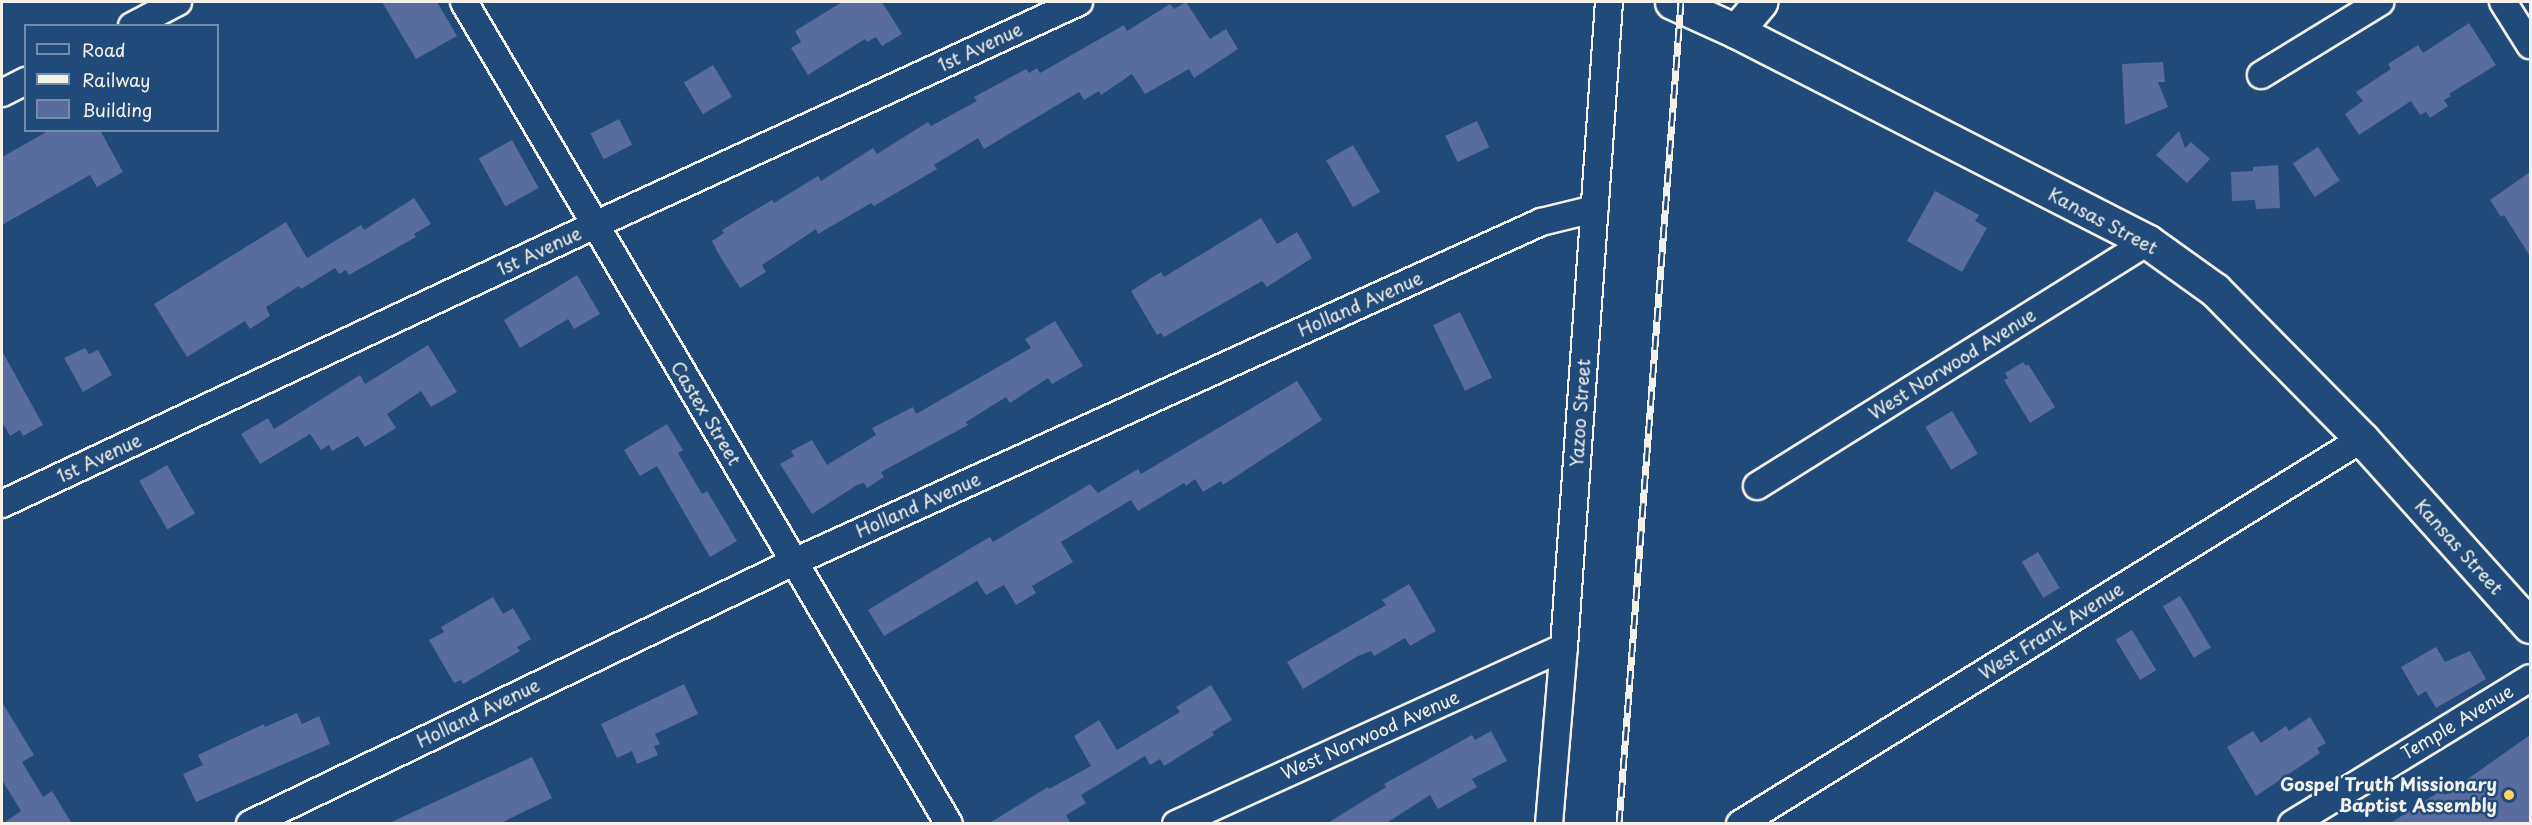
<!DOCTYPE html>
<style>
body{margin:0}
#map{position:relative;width:2532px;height:825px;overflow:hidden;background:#1f4a7a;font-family:"Playpen Sans",sans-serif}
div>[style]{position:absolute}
.building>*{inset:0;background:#586d9d;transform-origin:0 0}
.roads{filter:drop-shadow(2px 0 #f4f1e8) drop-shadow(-2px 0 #f4f1e8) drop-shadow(0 2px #f4f1e8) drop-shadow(0 -2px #f4f1e8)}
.street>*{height:26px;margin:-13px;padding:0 13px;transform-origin:13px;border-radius:13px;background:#1f4a7a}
.secondary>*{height:33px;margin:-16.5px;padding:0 16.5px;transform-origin:16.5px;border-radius:16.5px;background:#1f4a7a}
.rail>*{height:7px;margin-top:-3.5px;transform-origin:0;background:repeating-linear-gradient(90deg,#1f4a7a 0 14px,#f4f1e8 0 28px);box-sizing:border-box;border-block:2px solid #f4f1e8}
.dots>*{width:16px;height:16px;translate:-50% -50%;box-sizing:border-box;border:3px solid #1f4a7a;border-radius:50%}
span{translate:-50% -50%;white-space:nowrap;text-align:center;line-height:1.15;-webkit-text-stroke:5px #1f4a7a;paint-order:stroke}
.street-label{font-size:18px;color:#f4f1e8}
.poi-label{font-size:18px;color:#f4f1e8;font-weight:700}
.right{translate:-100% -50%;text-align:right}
.frame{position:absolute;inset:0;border:3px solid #f4f1e8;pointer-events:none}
.legend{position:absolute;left:24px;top:24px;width:195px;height:108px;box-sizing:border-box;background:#1f4a7a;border:2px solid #748da6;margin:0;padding:8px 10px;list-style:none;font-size:18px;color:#f4f1e8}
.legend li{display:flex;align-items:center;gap:12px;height:30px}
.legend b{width:30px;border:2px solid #748da6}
</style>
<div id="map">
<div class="building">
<i style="clip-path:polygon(382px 2px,437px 2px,457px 36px,416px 59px)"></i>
<i style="clip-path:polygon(842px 2px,882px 2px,902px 34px,882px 46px,876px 37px,867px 42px,865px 39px,808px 75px,791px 48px,801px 42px,795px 31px)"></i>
<i style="clip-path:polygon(1186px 2px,1210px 39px,1226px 29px,1238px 49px,1194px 78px,1189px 69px,1145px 94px,1132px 74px,1101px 95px,1099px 91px,1084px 100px,1079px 92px,984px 149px,978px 138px,934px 165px,937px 169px,874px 206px,871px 203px,818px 234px,816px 229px,762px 265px,766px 272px,740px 288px,718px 253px,712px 241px,724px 233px,722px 230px,772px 200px,774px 203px,818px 176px,821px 181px,873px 148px,877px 154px,928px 122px,931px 126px,977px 101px,974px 97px,1026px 69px,1029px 73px,1037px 68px,1040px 73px,1124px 25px,1127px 31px,1170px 4px,1174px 9px)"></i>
<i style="clip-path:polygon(2469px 23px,2496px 65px,2449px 94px,2451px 96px,2444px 100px,2448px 106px,2430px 118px,2426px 112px,2420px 115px,2411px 101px,2359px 135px,2345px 114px,2363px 101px,2356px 92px,2391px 69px,2388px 64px,2418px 45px,2423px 53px)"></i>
<i style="clip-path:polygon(2163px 62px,2165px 82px,2158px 82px,2168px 107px,2125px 125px,2122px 64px)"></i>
<i style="left:713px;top:65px;width:37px;height:34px;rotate:59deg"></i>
<i style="left:619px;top:119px;width:29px;height:32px;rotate:63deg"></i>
<i style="left:1477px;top:121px;width:29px;height:35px;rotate:65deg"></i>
<i style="clip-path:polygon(50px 130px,100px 130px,123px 172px,97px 187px,90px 175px,2px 225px,2px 157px)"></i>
<i style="clip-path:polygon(2179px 131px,2185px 148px,2191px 142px,2210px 159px,2187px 183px,2156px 155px)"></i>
<i style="left:512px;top:140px;width:55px;height:38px;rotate:61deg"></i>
<i style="left:1353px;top:145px;width:54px;height:31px;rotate:60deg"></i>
<i style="left:2318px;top:147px;width:40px;height:30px;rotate:57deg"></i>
<i style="clip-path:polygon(2278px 165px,2280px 208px,2256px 209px,2255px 200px,2232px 201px,2231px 172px,2253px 171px,2253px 167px)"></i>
<i style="clip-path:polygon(2530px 172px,2530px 256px,2504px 215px,2501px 217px,2490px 200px)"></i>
<i style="clip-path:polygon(1935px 191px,1979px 215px,1975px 221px,1987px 228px,1962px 272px,1907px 241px)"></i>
<i style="clip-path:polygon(414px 198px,431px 224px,414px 234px,416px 237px,349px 275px,346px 270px,339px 274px,335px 268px,301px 289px,299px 286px,266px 307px,270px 316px,250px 329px,245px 321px,187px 357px,154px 304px,286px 222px,307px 258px,361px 225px,364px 230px)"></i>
<i style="clip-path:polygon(1261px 218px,1277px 244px,1297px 232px,1312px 258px,1267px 287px,1262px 281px,1164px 337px,1161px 333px,1157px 335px,1131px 291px,1161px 272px,1164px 277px)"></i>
<i style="clip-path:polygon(577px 275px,600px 314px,574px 329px,568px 319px,520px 348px,504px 320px)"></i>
<i style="left:1460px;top:312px;width:73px;height:30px;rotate:64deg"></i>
<i style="clip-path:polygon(1055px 321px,1083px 366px,1052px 384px,1048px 378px,1010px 403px,1006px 397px,966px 422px,968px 425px,881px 472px,884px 477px,867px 488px,864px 483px,857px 485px,812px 514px,780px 464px,794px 456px,791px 451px,812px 440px,827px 465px,876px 435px,872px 428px,913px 407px,916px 414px,1031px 348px,1025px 339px)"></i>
<i style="clip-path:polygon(428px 345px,457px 392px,431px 407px,421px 391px,387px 414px,396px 428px,365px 447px,358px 436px,332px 451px,329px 445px,321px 450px,310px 434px,260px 464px,241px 434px,268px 418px,274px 429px,360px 375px,365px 384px)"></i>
<i style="clip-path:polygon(85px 348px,89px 354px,98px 350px,112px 375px,83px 392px,64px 358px)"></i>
<i style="clip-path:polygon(2px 351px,43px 425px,23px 436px,20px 430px,10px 436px,2px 422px)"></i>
<i style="clip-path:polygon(2023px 362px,2026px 366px,2028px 364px,2055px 407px,2030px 423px,2004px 380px,2008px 378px,2005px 373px)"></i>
<i style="clip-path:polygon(1297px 381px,1322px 420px,1223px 485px,1221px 481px,1203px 492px,1195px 479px,1186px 486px,1184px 483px,1138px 511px,1131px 500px,1061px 542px,1073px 562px,1032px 586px,1036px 593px,1016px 605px,1004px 585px,986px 595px,977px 581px,884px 636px,868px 610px,981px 542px,990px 537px,993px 542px,1090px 484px,1098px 493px,1138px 469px,1141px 474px)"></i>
<i style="left:1952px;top:411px;width:50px;height:31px;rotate:59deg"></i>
<i style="clip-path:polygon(667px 424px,683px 450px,678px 453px,702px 494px,707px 491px,737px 541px,710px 557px,657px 466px,640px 476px,624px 450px)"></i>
<i style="left:167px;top:465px;width:56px;height:32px;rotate:60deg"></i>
<i style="left:2038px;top:552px;width:42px;height:19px;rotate:59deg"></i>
<i style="clip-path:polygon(1409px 584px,1436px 631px,1410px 646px,1405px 638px,1374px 656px,1371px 651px,1358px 656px,1303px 689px,1287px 662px,1386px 605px,1382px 600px)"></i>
<i style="left:2180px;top:596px;width:60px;height:20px;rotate:59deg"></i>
<i style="clip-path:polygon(493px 597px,503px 614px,513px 608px,531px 639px,517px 647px,520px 651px,463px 684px,461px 680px,454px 683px,429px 640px,444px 632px,441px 627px)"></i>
<i style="left:2132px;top:630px;width:47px;height:19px;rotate:59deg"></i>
<i style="clip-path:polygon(2436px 647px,2445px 662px,2470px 651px,2486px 679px,2436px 708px,2426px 691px,2418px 696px,2401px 667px)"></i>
<i style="clip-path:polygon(684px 684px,698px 714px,655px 734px,660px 744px,654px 746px,658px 755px,637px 764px,632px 751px,617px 758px,601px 724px)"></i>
<i style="clip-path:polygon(1211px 685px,1232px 720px,1212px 732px,1214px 735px,1164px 766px,1160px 759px,1150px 765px,1145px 756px,1081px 795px,1086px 803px,1066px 815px,1071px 824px,988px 824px,1048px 787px,1049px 789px,1091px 766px,1074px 736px,1099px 720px,1117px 750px,1180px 712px,1176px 707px)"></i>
<i style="clip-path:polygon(2px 702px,34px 755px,22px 762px,43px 797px,52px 791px,72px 824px,2px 824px,21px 811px,2px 780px)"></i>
<i style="clip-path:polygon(297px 713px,302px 724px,319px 716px,330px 744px,196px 802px,183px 774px,203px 765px,198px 755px,264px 724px,265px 727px)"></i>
<i style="clip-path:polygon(2310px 717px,2326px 743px,2317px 748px,2320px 753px,2256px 796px,2227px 747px,2253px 731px,2261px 743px,2286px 726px,2289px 731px)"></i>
<i style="clip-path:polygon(1491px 731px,1507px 761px,1472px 779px,1477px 787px,1438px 809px,1430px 795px,1385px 824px,1326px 824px,1386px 787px,1384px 784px,1472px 735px,1475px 740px)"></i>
<i style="clip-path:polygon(2530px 735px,2530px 824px,2389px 824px,2442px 790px,2445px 795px)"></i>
<i style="clip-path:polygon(532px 757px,552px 798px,499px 824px,387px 824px)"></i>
</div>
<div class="roads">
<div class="street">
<i style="left:464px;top:2px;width:954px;rotate:59.46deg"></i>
<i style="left:2503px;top:2px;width:51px;rotate:57.9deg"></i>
<i style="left:132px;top:26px;width:52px;rotate:-27.6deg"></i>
<i style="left:2261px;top:75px;width:140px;rotate:-31.5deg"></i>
<i style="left:2px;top:93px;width:27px;rotate:-27deg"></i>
<i style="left:1757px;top:486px;width:461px;rotate:-32deg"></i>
<i style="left:2px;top:504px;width:655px;rotate:-25.2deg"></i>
<i style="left:595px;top:225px;width:533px;rotate:-24.74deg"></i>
<i style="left:250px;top:824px;width:604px;rotate:-25.72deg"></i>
<i style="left:794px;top:562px;width:821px;rotate:-24.47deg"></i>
<i style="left:1541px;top:222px;width:55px;rotate:-13.8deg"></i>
<i style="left:1176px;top:824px;width:426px;rotate:-24.5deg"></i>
<i style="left:1549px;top:824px;width:178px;rotate:-85.2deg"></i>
<i style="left:1564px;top:647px;width:647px;rotate:-86.01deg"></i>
<i style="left:1740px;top:824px;width:732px;rotate:-31.76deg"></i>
<i style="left:2292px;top:824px;width:279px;rotate:-31.5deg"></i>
</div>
<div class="secondary">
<i style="left:1672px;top:2px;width:70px;rotate:24.4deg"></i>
<i style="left:1736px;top:31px;width:463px;rotate:27.1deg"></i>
<i style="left:2148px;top:242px;width:82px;rotate:35.6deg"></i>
<i style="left:2215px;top:290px;width:209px;rotate:45.4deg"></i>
<i style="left:2362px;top:439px;width:251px;rotate:48.1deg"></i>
<i style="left:1736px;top:31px;width:38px;rotate:-50deg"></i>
</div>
</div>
<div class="rail">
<i style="left:1619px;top:824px;width:824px;rotate:-85.69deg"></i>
</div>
<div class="dots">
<i style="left:2509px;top:795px;background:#ffd166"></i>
</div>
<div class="street-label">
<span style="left:980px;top:47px;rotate:-25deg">1st Avenue</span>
<span style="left:2103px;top:221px;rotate:28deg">Kansas Street</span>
<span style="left:539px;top:251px;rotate:-25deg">1st Avenue</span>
<span style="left:1360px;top:304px;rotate:-24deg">Holland Avenue</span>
<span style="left:1952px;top:364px;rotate:-32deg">West Norwood Avenue</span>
<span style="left:706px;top:413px;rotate:59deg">Castex Street</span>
<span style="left:1580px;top:413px;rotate:-86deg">Yazoo Street</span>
<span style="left:99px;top:458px;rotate:-25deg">1st Avenue</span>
<span style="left:918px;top:505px;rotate:-24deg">Holland Avenue</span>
<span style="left:2459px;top:547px;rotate:48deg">Kansas Street</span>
<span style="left:2051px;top:631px;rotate:-32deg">West Frank Avenue</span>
<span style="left:478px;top:713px;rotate:-26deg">Holland Avenue</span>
<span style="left:2457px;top:722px;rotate:-31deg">Temple Avenue</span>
<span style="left:1370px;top:735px;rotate:-24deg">West Norwood Avenue</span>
</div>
<div class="poi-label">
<span class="right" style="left:2497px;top:795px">Gospel Truth Missionary<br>Baptist Assembly</span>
</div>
<div class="frame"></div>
<ul class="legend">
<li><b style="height:8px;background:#1f4a7a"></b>Road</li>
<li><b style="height:8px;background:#f4f1e8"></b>Railway</li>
<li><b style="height:16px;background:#586d9d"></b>Building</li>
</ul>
</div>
